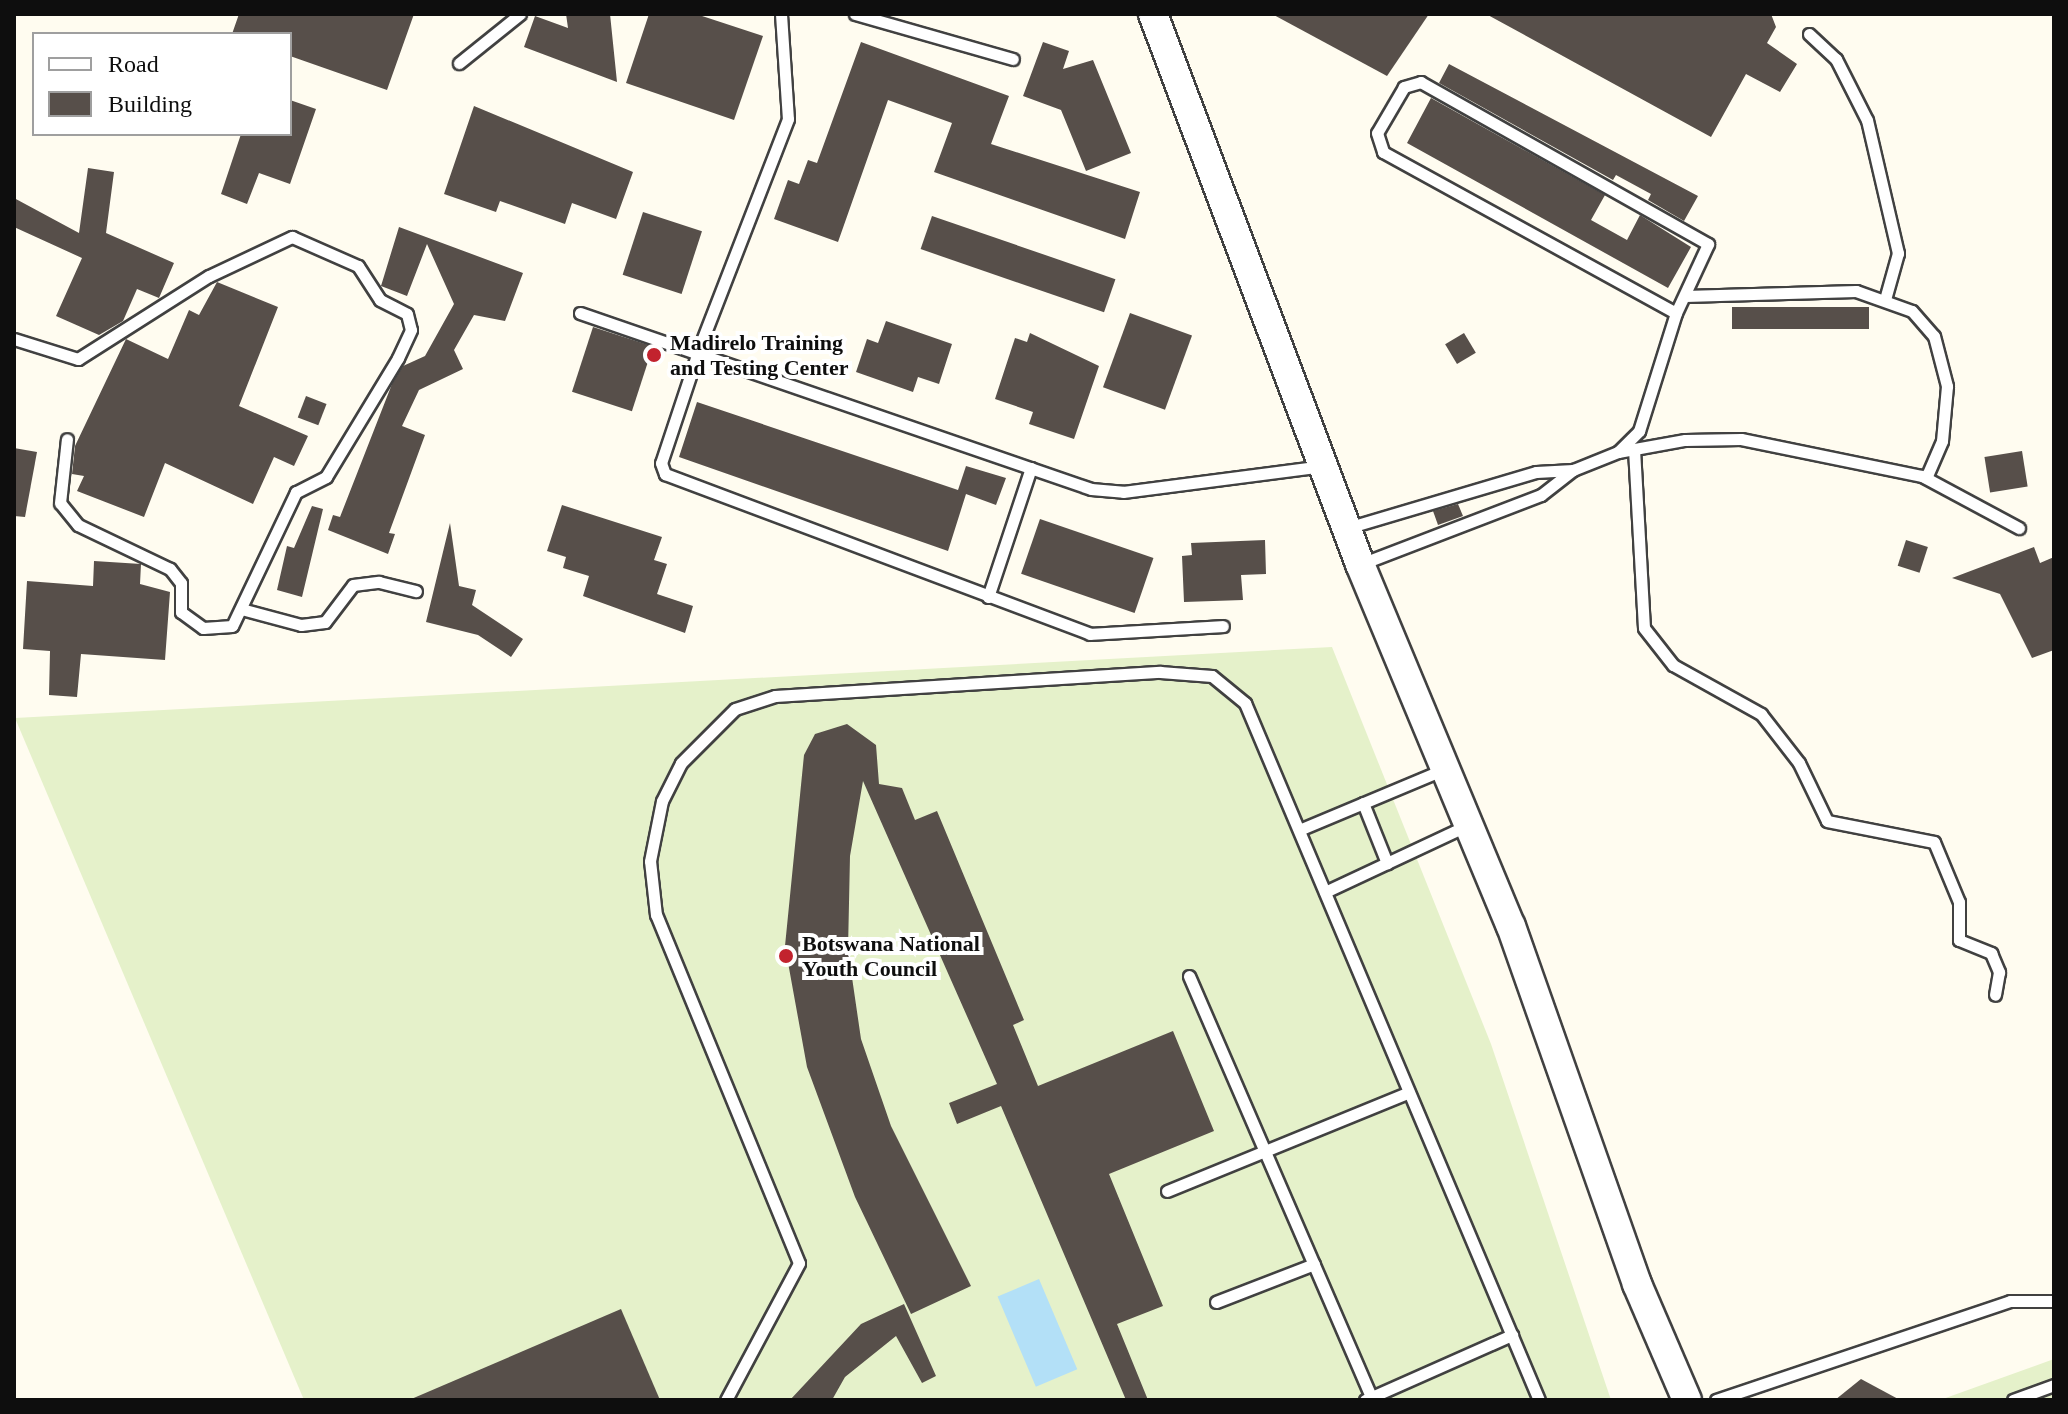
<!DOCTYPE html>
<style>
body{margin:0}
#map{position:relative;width:2068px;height:1414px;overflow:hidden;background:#fffcf0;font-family:Georgia,serif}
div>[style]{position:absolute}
.pitch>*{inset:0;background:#e5f1ca}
.water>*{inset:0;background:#b3e0f7;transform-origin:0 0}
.building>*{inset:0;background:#574f4a;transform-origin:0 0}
.roads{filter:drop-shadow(2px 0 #414141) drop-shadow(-2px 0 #414141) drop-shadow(0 2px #414141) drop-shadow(0 -2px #414141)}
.service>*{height:11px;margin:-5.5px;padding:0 5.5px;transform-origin:5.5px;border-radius:5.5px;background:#fff}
.tertiary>*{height:28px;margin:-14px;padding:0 14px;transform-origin:14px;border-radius:14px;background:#fff}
.dots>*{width:22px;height:22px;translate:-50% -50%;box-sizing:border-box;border:4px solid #fff;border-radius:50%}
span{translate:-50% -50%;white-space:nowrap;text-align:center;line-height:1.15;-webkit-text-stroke:8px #fff;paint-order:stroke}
.poi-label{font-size:22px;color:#0e0e0e;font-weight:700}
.left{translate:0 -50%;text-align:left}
.frame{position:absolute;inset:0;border:16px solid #0e0e0e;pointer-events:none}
.legend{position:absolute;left:32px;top:32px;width:260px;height:104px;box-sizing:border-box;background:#fff;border:2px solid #9f9f9f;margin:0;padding:10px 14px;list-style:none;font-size:24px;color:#0e0e0e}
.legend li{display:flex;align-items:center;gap:16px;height:40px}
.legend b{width:40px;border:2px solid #9f9f9f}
</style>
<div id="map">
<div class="pitch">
<i style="clip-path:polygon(1332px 647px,1491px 1044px,1611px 1400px,304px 1400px,15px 718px)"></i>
<i style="clip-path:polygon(2054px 1359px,2054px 1400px,1940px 1400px)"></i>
</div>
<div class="water">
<i style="left:1039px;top:1279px;width:98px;height:45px;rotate:67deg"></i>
</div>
<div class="building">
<i style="clip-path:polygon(239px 14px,414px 14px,387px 90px,290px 56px,290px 34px,232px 34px)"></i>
<i style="clip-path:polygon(566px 14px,610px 14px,617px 82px,524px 47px,535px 16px,568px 28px)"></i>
<i style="clip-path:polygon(649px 14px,696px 14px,763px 36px,734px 120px,626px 83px)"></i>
<i style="clip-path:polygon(1272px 14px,1429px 14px,1387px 76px)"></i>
<i style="clip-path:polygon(1486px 14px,1771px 14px,1776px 27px,1767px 43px,1797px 64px,1780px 92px,1746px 74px,1711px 137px)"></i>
<i style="clip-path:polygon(861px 42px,1009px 96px,991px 144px,1140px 192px,1125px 239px,934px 172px,952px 123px,888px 100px,838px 242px,774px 219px,788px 180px,799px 184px,808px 160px,817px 163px)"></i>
<i style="clip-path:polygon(1043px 42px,1069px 51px,1063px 69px,1093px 60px,1131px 153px,1086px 171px,1061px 110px,1023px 96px)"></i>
<i style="clip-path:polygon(1449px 64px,1698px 196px,1684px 221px,1648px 200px,1651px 194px,1616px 175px,1613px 180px,1439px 83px)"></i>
<i style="clip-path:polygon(1431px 98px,1605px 195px,1591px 220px,1627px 240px,1640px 215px,1691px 247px,1668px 288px,1407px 143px)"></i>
<i style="clip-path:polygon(290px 100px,316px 109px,290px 184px,259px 173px,247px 204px,221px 194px,241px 134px,290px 134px)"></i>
<i style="clip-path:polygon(474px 106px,633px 172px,616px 219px,572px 203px,565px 224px,500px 201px,496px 212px,444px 194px)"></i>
<i style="clip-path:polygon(88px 168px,114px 172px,106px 233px,174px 263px,159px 298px,137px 289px,123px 321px,99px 335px,56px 316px,82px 258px,14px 227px,14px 198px,79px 233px)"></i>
<i style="left:643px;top:212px;width:62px;height:66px;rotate:18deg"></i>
<i style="left:932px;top:216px;width:194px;height:35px;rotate:19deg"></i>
<i style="clip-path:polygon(399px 227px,523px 273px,505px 321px,474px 315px,454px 350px,463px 369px,419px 390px,402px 426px,425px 435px,389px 533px,395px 534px,388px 554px,328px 530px,333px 515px,340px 517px,392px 384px,403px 366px,425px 356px,454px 304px,427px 244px,407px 296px,381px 286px)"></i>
<i style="clip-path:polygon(217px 282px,278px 307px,239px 406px,308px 436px,294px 466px,274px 457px,253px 504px,165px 463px,144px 517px,77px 491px,84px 476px,72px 474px,75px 446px,126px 339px,168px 359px,189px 310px,199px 315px)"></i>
<i style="left:1732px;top:307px;width:137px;height:22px"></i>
<i style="left:1130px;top:313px;width:66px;height:79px;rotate:20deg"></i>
<i style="clip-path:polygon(886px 321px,952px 344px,939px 384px,918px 377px,913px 392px,856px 372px,867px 339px,878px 343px)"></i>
<i style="left:593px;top:327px;width:63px;height:68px;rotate:18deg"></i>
<i style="clip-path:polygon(1030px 333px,1099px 366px,1074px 439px,1029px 424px,1033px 412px,995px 399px,1015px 338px,1027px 342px)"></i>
<i style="left:1464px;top:333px;width:23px;height:22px;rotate:59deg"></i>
<i style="left:306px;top:396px;width:22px;height:23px;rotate:21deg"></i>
<i style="clip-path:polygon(697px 402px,958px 490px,966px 466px,1006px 478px,996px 505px,966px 494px,948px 551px,679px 457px)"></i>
<i style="clip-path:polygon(14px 448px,37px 452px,25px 517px,14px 516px)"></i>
<i style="left:2022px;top:451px;width:36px;height:38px;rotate:81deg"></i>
<i style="clip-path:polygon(1458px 504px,1463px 516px,1438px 525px,1433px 511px)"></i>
<i style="clip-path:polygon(562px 505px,662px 537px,654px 560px,667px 564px,657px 594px,693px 606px,685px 633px,583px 596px,589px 576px,563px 568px,566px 557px,547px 551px)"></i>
<i style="clip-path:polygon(312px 506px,323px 509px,302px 597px,277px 590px,287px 546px,294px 548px)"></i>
<i style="left:1040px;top:519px;width:120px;height:58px;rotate:19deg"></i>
<i style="clip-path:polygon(450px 523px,459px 586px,476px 590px,472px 605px,523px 639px,511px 657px,478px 635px,426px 622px)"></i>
<i style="clip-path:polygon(1265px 540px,1266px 574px,1241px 575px,1243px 600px,1184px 602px,1182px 556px,1192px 555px,1191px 543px)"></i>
<i style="left:1906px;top:540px;width:23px;height:27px;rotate:18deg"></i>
<i style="clip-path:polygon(2034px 547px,2040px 563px,2054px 557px,2054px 650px,2032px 658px,2000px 594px,1952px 578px)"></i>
<i style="clip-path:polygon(94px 561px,141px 564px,140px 584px,170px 592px,165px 660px,81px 654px,77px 697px,49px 695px,50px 651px,23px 649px,27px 581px,93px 586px)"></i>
<i style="clip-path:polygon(847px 724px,876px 745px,879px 784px,902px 788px,915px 820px,937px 811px,1024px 1020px,1013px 1025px,1038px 1086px,1173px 1031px,1214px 1131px,1109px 1174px,1163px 1306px,1117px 1324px,1148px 1400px,1126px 1400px,1001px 1106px,957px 1124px,949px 1103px,997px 1084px,863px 781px,850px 856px,848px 950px,861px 1039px,891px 1126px,971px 1286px,911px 1314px,855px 1197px,807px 1067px,785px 946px,804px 755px,815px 734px)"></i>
<i style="clip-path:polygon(904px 1304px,936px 1376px,922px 1383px,896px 1336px,845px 1377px,832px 1400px,790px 1400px,861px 1324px)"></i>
<i style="clip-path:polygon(621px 1309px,660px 1400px,409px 1400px)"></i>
<i style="clip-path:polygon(1861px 1379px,1900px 1400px,1835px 1400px)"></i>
</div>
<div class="roads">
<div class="service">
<i style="left:781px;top:14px;width:105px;rotate:86.2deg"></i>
<i style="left:788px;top:119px;width:247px;rotate:111.2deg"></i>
<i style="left:699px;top:349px;width:120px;rotate:108.4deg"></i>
<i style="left:661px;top:463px;width:12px;rotate:70deg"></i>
<i style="left:665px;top:474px;width:454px;rotate:20.6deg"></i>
<i style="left:1090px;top:634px;width:133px;rotate:-3.4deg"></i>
<i style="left:855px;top:14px;width:164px;rotate:15.9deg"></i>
<i style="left:1809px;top:34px;width:37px;rotate:43deg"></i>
<i style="left:1836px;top:59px;width:68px;rotate:63.1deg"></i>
<i style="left:1867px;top:120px;width:137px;rotate:76.9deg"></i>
<i style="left:1898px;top:253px;width:45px;rotate:105.6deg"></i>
<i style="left:459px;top:63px;width:78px;rotate:-38.8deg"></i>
<i style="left:1685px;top:296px;width:171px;rotate:-1.7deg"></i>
<i style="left:1856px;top:291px;width:59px;rotate:19.7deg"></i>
<i style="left:1912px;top:311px;width:33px;rotate:49deg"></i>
<i style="left:1934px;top:336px;width:52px;rotate:75.4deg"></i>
<i style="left:1947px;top:386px;width:55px;rotate:95.2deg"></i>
<i style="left:1942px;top:441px;width:40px;rotate:113.4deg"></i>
<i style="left:580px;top:313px;width:540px;rotate:19deg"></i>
<i style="left:1091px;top:489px;width:32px;rotate:5deg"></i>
<i style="left:1123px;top:492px;width:202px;rotate:-7.4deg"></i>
<i style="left:14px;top:339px;width:67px;rotate:17.4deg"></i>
<i style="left:78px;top:359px;width:155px;rotate:-32.4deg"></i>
<i style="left:209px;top:276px;width:92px;rotate:-25.2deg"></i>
<i style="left:292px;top:237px;width:72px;rotate:23.7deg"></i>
<i style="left:358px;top:266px;width:40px;rotate:57.1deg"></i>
<i style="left:380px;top:300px;width:30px;rotate:27deg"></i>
<i style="left:407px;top:314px;width:16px;rotate:76deg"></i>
<i style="left:411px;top:330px;width:31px;rotate:115deg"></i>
<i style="left:398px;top:358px;width:139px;rotate:121.2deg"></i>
<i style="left:326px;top:477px;width:34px;rotate:153deg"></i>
<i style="left:296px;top:492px;width:148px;rotate:115.5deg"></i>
<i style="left:232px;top:626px;width:29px;rotate:176deg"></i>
<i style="left:203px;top:628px;width:27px;rotate:-144deg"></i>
<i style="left:181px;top:612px;width:29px;rotate:-90deg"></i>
<i style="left:181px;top:583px;width:18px;rotate:-128deg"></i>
<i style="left:170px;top:569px;width:102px;rotate:-154.4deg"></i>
<i style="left:78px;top:525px;width:28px;rotate:-129deg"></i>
<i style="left:60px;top:503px;width:64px;rotate:-83.8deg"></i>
<i style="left:1634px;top:449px;width:179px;rotate:86.8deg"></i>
<i style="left:1644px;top:628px;width:47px;rotate:51.9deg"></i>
<i style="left:1673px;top:665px;width:101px;rotate:29.1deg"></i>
<i style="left:1761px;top:714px;width:62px;rotate:52.2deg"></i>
<i style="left:1799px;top:763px;width:64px;rotate:64.2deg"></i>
<i style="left:1827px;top:821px;width:109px;rotate:11.1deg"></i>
<i style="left:1934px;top:842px;width:65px;rotate:67.4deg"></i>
<i style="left:1959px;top:902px;width:38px;rotate:90deg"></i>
<i style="left:1959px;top:940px;width:35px;rotate:22deg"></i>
<i style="left:1991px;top:953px;width:21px;rotate:67deg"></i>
<i style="left:1999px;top:972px;width:23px;rotate:100deg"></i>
<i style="left:1618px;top:452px;width:30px;rotate:-45deg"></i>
<i style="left:1639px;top:431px;width:124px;rotate:-72.6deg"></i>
<i style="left:1676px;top:313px;width:76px;rotate:-65.1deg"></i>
<i style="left:1708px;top:244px;width:330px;rotate:-150.6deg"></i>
<i style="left:1421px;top:82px;width:18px;rotate:164deg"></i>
<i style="left:1404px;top:87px;width:53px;rotate:120.4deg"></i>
<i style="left:1377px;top:133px;width:20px;rotate:72deg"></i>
<i style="left:1383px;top:152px;width:334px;rotate:28.8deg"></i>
<i style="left:1347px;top:528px;width:197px;rotate:-16.5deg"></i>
<i style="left:1536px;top:472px;width:37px;rotate:-3deg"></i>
<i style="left:1361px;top:564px;width:193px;rotate:-21deg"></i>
<i style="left:1541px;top:495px;width:41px;rotate:-38deg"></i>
<i style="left:1573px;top:470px;width:48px;rotate:-21.8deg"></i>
<i style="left:1618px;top:452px;width:68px;rotate:-10.2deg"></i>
<i style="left:1685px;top:440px;width:56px;rotate:-1deg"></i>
<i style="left:1741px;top:439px;width:185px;rotate:11.6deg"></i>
<i style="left:1922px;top:476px;width:110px;rotate:28.2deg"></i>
<i style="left:988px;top:597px;width:136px;rotate:-71.6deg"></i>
<i style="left:245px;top:610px;width:58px;rotate:15deg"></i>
<i style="left:301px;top:625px;width:24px;rotate:-7deg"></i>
<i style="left:325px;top:622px;width:46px;rotate:-52.9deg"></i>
<i style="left:353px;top:585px;width:26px;rotate:-7deg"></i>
<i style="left:379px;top:582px;width:38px;rotate:14deg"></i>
<i style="left:1363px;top:803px;width:65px;rotate:68.2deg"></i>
<i style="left:1299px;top:830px;width:158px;rotate:-22.7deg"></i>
<i style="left:1325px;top:892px;width:158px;rotate:-25.1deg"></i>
<i style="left:1189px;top:976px;width:459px;rotate:66.6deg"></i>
<i style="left:1167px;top:1191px;width:261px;rotate:-22.2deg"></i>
<i style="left:1216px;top:1302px;width:105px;rotate:-21.2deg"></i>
<i style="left:726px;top:1400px;width:155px;rotate:-61.9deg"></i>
<i style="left:799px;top:1263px;width:376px;rotate:-112.3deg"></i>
<i style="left:656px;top:915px;width:54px;rotate:-96.3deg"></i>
<i style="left:650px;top:861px;width:61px;rotate:-78.7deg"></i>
<i style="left:662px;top:801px;width:42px;rotate:-63.4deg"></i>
<i style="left:681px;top:763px;width:76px;rotate:-45deg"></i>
<i style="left:735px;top:709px;width:42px;rotate:-18deg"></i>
<i style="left:775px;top:696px;width:386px;rotate:-3.6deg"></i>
<i style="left:1160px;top:672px;width:52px;rotate:4.4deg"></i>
<i style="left:1212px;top:676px;width:43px;rotate:39.3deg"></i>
<i style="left:1245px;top:703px;width:756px;rotate:67.13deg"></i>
<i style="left:1365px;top:1400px;width:161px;rotate:-23.9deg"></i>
<i style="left:1716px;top:1400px;width:310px;rotate:-18.6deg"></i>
<i style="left:2010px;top:1301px;width:44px"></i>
<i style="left:2013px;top:1400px;width:44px;rotate:-20.1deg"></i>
</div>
<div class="tertiary">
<i style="left:1153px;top:14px;width:588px;rotate:69.38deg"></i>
<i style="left:1360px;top:564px;width:392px;rotate:67.4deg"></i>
<i style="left:1511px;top:926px;width:380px;rotate:70.6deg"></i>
<i style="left:1637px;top:1284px;width:126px;rotate:66.7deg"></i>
</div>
</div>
<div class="dots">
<i style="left:654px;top:355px;background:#c2232e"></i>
<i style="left:786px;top:956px;background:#c2232e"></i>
</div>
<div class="poi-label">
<span class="left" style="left:670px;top:355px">Madirelo Training<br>and Testing Center</span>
<span class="left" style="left:802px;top:956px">Botswana National<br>Youth Council</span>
</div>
<div class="frame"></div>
<ul class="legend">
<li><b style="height:10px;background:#fff"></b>Road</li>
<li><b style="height:22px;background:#574f4a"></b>Building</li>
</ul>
</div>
